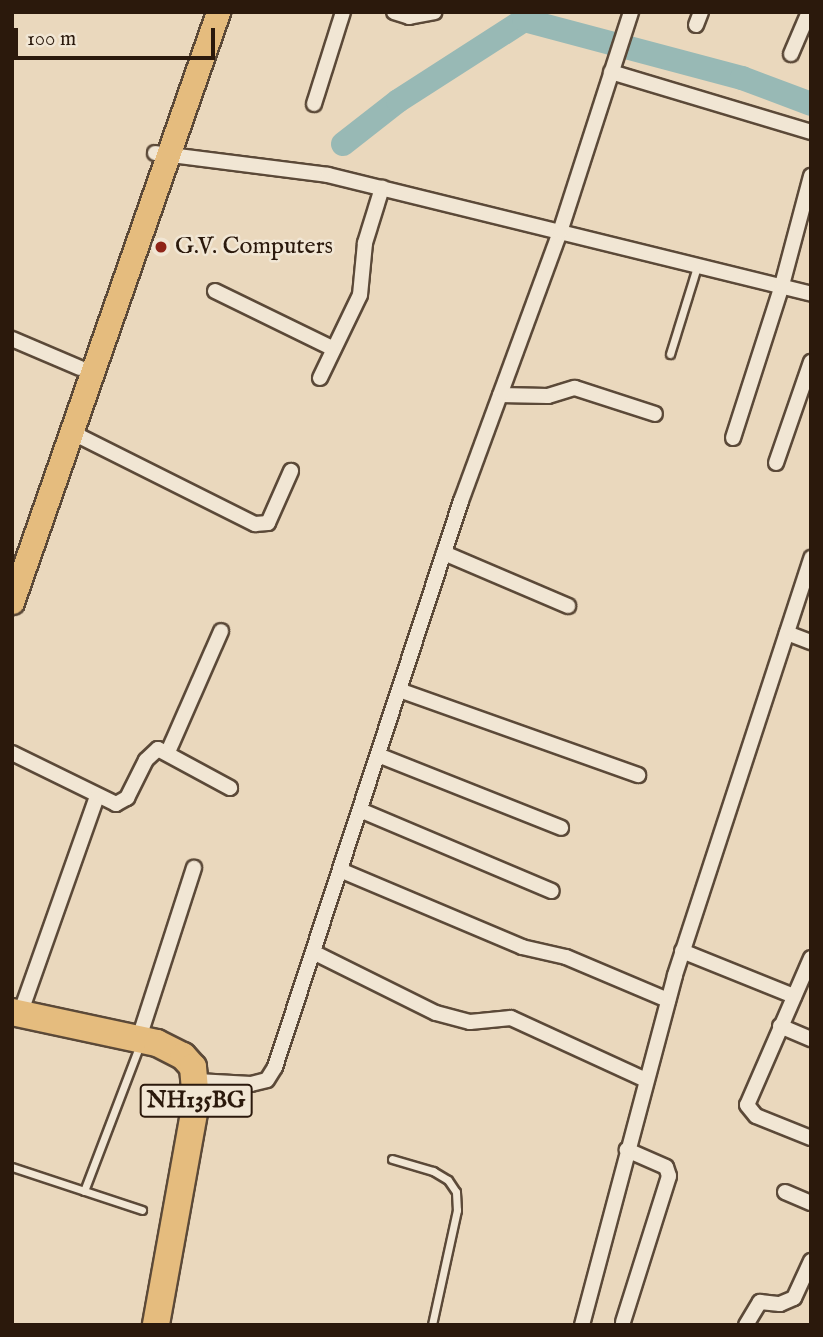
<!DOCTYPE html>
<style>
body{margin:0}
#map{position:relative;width:823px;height:1337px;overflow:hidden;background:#ead8bd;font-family:"IM FELL English",serif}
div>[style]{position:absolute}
.river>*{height:24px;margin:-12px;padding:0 12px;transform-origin:12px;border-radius:12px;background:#98b9b5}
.roads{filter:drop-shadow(2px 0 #5b4938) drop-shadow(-2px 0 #5b4938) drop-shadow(0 2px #5b4938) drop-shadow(0 -2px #5b4938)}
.lane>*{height:7px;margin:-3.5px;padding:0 3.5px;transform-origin:3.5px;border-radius:3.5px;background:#f1e6d4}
.street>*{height:14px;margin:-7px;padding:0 7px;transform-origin:7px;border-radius:7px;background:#f1e6d4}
.primary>*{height:23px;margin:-11.5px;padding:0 11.5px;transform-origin:11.5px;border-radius:11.5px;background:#e5bc7e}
.highway>*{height:26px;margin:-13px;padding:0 13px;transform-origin:13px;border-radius:13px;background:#e5bc7e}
.dots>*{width:19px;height:19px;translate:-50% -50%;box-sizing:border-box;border:4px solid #f1e6d4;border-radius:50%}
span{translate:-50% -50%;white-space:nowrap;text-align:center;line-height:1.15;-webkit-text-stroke:5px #f1e6d4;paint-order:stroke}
.shield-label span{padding:2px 5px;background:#f1e6d4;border:2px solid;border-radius:5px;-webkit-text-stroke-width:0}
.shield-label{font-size:23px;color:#2b190c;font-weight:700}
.poi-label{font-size:24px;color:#2b190c}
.left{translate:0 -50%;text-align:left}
.frame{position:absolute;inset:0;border:14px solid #2b190c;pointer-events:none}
.scale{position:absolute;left:14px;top:28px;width:201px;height:32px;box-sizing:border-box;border:4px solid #2b190c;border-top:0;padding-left:9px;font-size:21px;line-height:24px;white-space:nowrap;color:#2b190c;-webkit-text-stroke:5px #f1e6d4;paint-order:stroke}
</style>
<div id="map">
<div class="river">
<i style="left:343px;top:144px;width:70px;rotate:-38deg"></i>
<i style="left:398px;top:101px;width:150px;rotate:-32.7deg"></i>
<i style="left:524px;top:20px;width:226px;rotate:14.9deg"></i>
<i style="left:742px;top:78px;width:74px;rotate:20.6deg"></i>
</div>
<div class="roads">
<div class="lane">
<i style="left:670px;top:354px;width:91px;rotate:-72.8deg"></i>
<i style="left:392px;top:1159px;width:43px;rotate:16.3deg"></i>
<i style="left:433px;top:1171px;width:17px;rotate:31deg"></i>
<i style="left:448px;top:1180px;width:14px;rotate:56deg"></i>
<i style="left:456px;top:1192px;width:18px;rotate:87deg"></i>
<i style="left:457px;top:1210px;width:118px;rotate:102.3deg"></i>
<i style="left:12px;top:1167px;width:137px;rotate:18.3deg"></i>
<i style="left:84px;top:1191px;width:149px;rotate:-69.1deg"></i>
</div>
<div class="street">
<i style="left:394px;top:12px;width:16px;rotate:18deg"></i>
<i style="left:409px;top:17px;width:26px;rotate:-11deg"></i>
<i style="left:696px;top:25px;width:14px;rotate:-69deg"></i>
<i style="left:791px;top:54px;width:46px;rotate:-66.8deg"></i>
<i style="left:611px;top:72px;width:209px;rotate:16.7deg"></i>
<i style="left:314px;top:104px;width:96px;rotate:-72.5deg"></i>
<i style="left:155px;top:153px;width:174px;rotate:7.2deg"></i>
<i style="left:328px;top:175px;width:497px;rotate:13.8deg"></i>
<i style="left:215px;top:291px;width:132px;rotate:26deg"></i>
<i style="left:12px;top:339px;width:74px;rotate:23.1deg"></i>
<i style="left:320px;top:378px;width:92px;rotate:-64.3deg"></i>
<i style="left:360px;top:295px;width:52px;rotate:-84.5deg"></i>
<i style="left:365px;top:243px;width:58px;rotate:-72.8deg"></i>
<i style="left:500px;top:395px;width:48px;rotate:1.2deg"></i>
<i style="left:548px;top:396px;width:28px;rotate:-17deg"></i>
<i style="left:575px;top:388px;width:84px;rotate:18deg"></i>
<i style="left:71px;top:432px;width:206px;rotate:26.6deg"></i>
<i style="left:255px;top:524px;width:13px;rotate:-4deg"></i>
<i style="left:268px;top:523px;width:57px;rotate:-66.1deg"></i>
<i style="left:733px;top:438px;width:161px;rotate:-72.2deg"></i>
<i style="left:782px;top:285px;width:113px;rotate:-75.1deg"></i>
<i style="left:776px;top:463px;width:107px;rotate:-70.9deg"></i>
<i style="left:444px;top:553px;width:135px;rotate:23.1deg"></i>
<i style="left:787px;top:633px;width:26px;rotate:21deg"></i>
<i style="left:399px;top:690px;width:254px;rotate:19.6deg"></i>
<i style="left:168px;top:752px;width:132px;rotate:-66.3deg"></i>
<i style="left:12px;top:753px;width:116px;rotate:26.1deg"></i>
<i style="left:116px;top:804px;width:13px;rotate:-29deg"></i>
<i style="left:127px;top:798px;width:42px;rotate:-63.4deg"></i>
<i style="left:146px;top:760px;width:16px;rotate:-43deg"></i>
<i style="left:158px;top:749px;width:82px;rotate:28.4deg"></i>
<i style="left:378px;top:755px;width:197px;rotate:21.7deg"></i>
<i style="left:360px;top:810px;width:208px;rotate:22.9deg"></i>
<i style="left:340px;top:870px;width:198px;rotate:22.9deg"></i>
<i style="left:522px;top:947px;width:45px;rotate:12.8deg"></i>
<i style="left:566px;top:957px;width:111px;rotate:22.9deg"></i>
<i style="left:682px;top:951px;width:121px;rotate:21.9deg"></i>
<i style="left:313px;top:952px;width:137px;rotate:26.4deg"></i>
<i style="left:436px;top:1013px;width:35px;rotate:15deg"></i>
<i style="left:470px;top:1022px;width:41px;rotate:-5.6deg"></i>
<i style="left:511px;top:1018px;width:149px;rotate:24.7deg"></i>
<i style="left:811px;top:958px;width:160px;rotate:113.5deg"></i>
<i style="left:747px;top:1105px;width:14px;rotate:51deg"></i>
<i style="left:756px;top:1116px;width:59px;rotate:21.8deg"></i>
<i style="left:20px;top:1014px;width:231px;rotate:-70.5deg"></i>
<i style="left:780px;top:1026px;width:34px;rotate:23deg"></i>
<i style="left:139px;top:1038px;width:179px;rotate:-72.1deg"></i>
<i style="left:197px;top:1081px;width:54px;rotate:3.2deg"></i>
<i style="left:251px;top:1084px;width:16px;rotate:-14deg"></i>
<i style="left:267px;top:1080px;width:15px;rotate:-58deg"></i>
<i style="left:275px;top:1067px;width:596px;rotate:-71.81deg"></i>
<i style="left:461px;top:501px;width:287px;rotate:-69.8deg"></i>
<i style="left:560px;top:232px;width:231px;rotate:-72.1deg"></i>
<i style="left:785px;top:1192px;width:28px;rotate:23deg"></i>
<i style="left:623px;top:1322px;width:153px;rotate:-72.5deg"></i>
<i style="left:669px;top:1176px;width:9px;rotate:-108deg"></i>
<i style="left:666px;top:1167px;width:43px;rotate:-156.4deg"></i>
<i style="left:582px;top:1325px;width:362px;rotate:-75.1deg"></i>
<i style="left:675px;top:975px;width:439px;rotate:-71.9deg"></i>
<i style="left:746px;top:1325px;width:27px;rotate:-59deg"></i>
<i style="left:760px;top:1302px;width:20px;rotate:6deg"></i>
<i style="left:780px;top:1304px;width:15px;rotate:-23deg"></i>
<i style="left:794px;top:1298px;width:41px;rotate:-65.3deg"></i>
</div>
<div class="primary">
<i style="left:12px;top:602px;width:625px;rotate:-70.75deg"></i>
</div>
<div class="highway">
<i style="left:12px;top:1012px;width:148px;rotate:12.1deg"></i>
<i style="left:157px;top:1043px;width:29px;rotate:27deg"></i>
<i style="left:183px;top:1056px;width:15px;rotate:48deg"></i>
<i style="left:193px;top:1067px;width:35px;rotate:85deg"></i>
<i style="left:196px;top:1102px;width:227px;rotate:100.2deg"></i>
</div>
</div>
<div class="dots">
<i style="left:161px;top:247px;background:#8f2418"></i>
</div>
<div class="shield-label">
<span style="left:196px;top:1101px">NH135BG</span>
</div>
<div class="poi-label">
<span class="left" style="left:175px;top:247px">G.V. Computers</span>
</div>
<div class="frame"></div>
<div class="scale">100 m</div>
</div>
